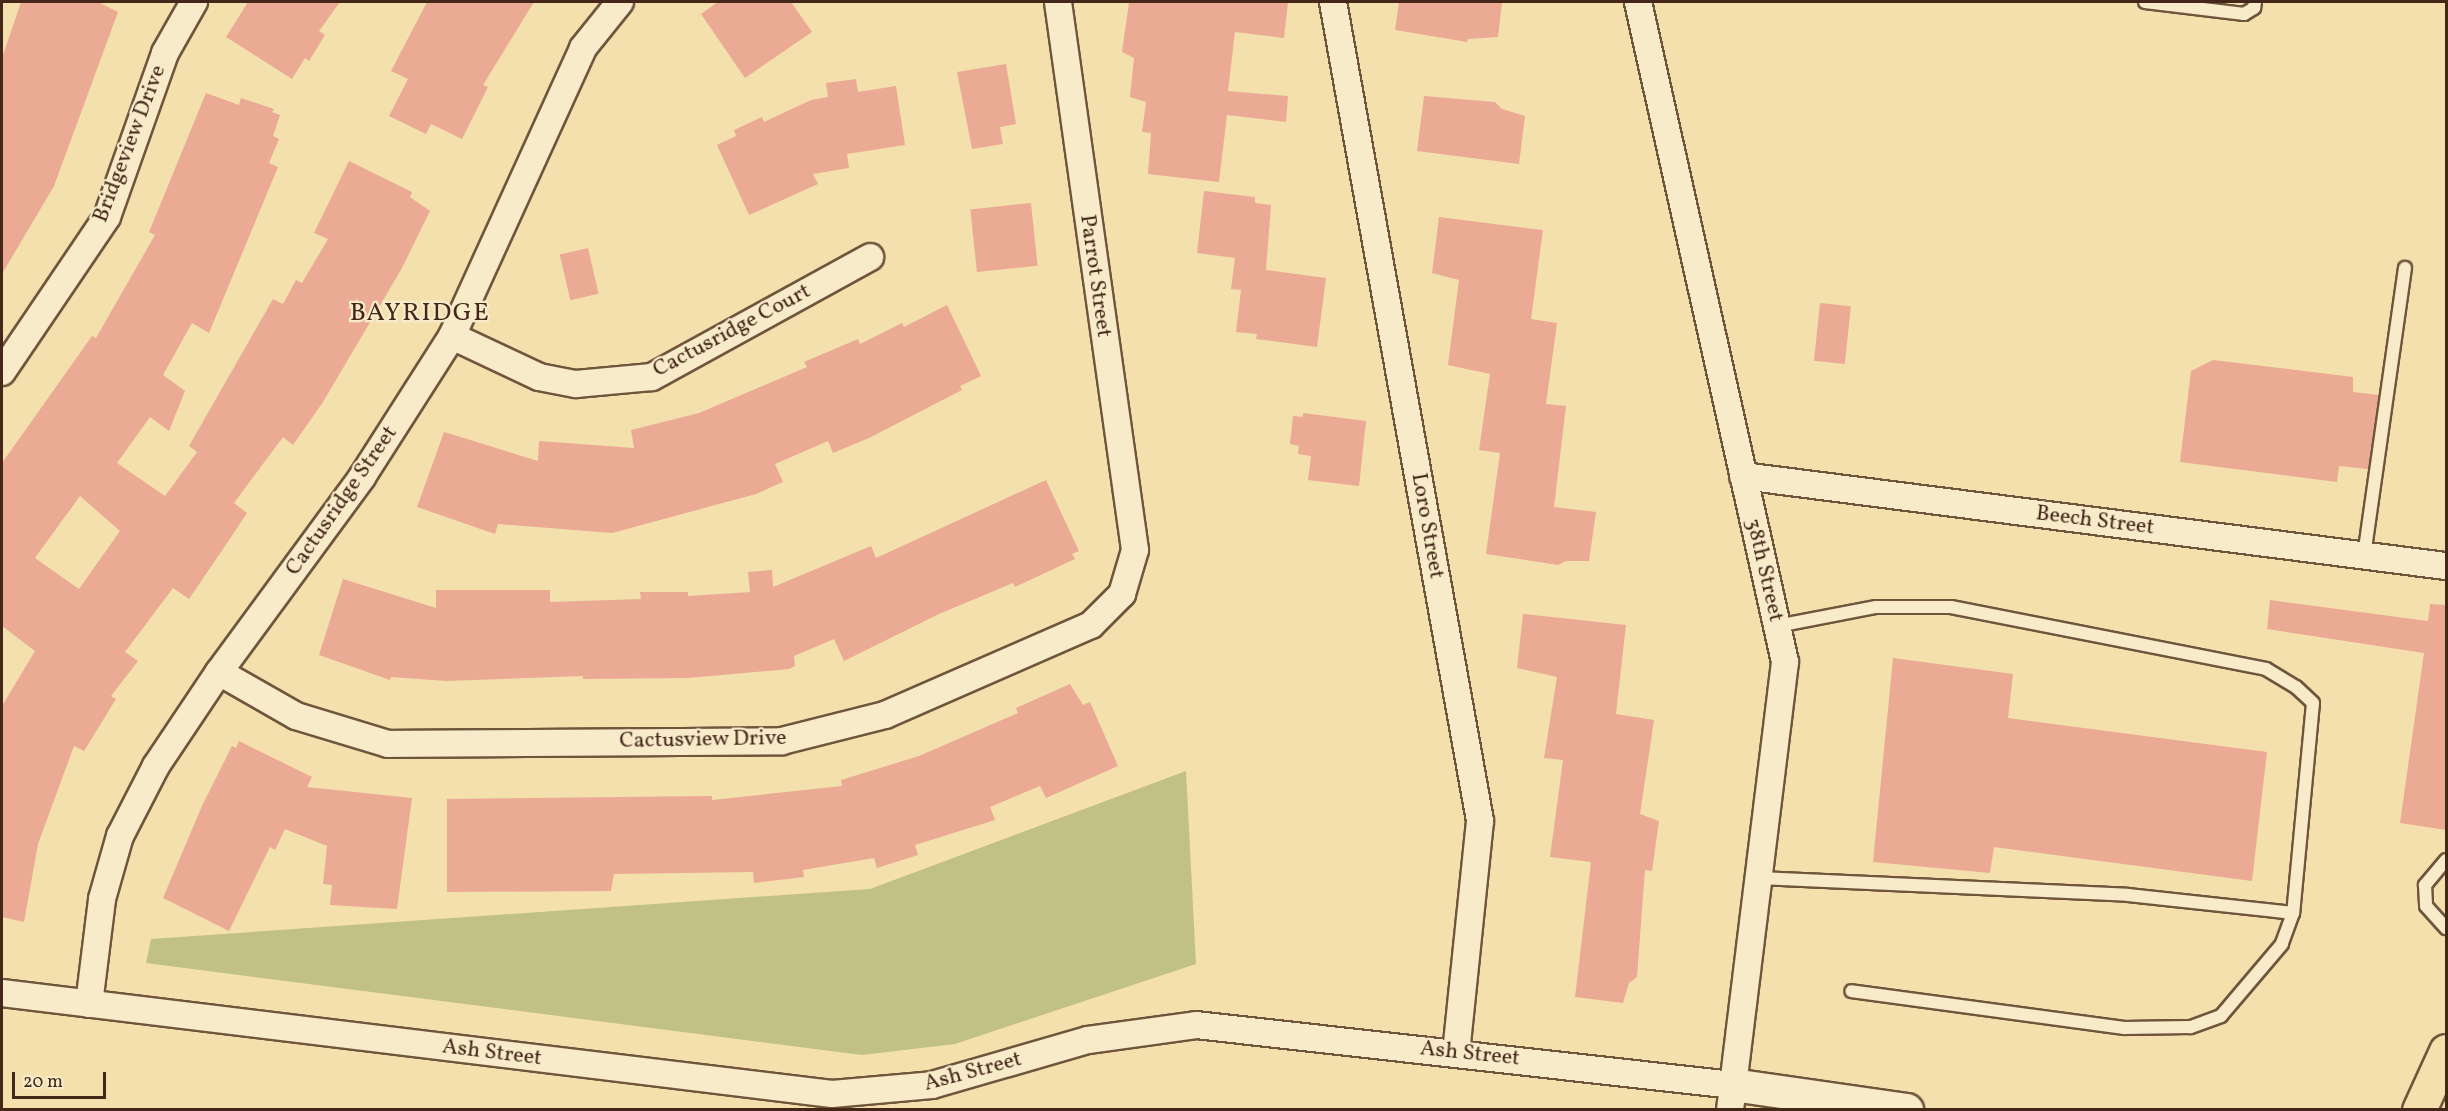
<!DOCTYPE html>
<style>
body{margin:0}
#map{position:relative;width:2448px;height:1111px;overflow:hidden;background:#f3e0ad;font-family:Vollkorn,serif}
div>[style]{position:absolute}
.green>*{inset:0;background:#c1c185}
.building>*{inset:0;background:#ebaa94;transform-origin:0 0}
.roads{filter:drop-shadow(2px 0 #70553d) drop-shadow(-2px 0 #70553d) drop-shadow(0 2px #70553d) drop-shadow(0 -2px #70553d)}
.service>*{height:12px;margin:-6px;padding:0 6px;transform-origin:6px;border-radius:6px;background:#f7ebca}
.minor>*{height:26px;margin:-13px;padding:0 13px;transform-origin:13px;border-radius:13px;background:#f7ebca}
.tertiary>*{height:32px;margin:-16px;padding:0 16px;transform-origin:16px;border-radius:16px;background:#f7ebca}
.primary>*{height:33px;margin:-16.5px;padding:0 16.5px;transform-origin:16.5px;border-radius:16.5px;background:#f3e0ad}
span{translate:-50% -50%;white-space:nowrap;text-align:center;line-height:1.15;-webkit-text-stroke:4.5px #f7ebca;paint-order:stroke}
.street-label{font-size:22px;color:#442718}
.quarter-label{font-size:26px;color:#442718;letter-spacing:1.5px}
.frame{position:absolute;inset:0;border:3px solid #442718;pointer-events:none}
.scale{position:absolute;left:12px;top:1072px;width:94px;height:27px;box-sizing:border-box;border:3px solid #442718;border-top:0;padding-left:8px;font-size:18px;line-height:21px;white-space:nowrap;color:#442718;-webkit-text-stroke:4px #f7ebca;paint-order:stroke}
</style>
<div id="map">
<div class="green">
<i style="clip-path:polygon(1186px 771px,1196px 964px,955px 1044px,862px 1055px,146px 963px,151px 939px,870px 889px)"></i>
</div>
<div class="building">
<i style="clip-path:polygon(21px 2px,98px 2px,118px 12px,54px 186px,2px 274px,2px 58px)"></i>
<i style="clip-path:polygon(248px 2px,340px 2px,319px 31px,325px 35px,309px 61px,305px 58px,292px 79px,226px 37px)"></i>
<i style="clip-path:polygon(427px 2px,534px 2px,483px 85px,488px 87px,462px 139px,431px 124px,426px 134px,389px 116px,408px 79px,391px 71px)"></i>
<i style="clip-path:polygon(718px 2px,791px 2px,812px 32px,745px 78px,701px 14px)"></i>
<i style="clip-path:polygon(1129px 2px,1288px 2px,1284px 38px,1235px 32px,1228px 91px,1288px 96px,1286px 122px,1227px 115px,1219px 182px,1148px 174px,1151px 133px,1142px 132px,1146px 102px,1130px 97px,1134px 58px,1122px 52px)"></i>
<i style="clip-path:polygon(1399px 2px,1502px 2px,1498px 37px,1468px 39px,1467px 42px,1395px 30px)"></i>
<i style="clip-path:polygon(1006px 64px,1016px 124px,1000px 127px,1003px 144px,972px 149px,957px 72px)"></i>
<i style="clip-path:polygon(856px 79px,858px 92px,896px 86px,905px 145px,847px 154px,849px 168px,813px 174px,818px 184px,749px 215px,717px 145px,736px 136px,734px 130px,762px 117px,764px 122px,811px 100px,828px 97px,826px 83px)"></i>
<i style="clip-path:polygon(evenodd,206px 93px,239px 105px,241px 98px,274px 109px,272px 112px,280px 115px,273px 136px,279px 139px,269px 163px,278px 167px,209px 333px,192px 323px,163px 375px,185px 391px,169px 431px,150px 417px,117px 463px,165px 496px,197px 452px,189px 446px,273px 299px,283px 304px,296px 280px,302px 283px,328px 239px,314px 233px,349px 161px,412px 192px,410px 197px,430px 211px,402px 268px,323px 402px,293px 445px,283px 437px,234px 503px,247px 513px,223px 549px,189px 599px,173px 588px,125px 652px,138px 661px,111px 696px,116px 699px,84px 751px,74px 746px,38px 844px,24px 922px,2px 917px,2px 706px,35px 651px,2px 626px,2px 463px,92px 336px,96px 338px,155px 235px,149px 232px,206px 93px,80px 496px,120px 531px,79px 589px,35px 558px,80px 496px)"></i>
<i style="clip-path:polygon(1424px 96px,1495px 102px,1502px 109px,1525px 116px,1519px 164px,1417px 151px)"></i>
<i style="clip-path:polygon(1204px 191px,1255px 197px,1255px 203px,1271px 205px,1266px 270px,1326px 278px,1317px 347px,1256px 339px,1257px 334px,1236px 332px,1241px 290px,1231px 289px,1235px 258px,1197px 253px)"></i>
<i style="left:1031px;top:203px;width:63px;height:61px;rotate:84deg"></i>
<i style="clip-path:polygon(1439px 217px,1543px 230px,1531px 319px,1557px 323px,1546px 404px,1566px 406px,1554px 507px,1596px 512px,1589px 561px,1566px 561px,1558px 565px,1486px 554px,1500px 453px,1479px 450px,1490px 374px,1448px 365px,1459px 280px,1432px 273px)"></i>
<i style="left:588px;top:248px;width:47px;height:29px;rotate:77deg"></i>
<i style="left:1820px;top:303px;width:31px;height:58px;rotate:6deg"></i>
<i style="clip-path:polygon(947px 305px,981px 376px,960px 386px,962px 390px,869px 438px,833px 453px,828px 441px,775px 464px,783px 482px,756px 494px,612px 533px,498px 524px,495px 534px,417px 507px,444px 432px,538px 461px,539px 441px,634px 448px,631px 430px,699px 413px,807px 367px,804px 362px,858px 339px,860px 344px,902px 323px,904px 327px)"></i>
<i style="clip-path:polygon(2213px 360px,2353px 377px,2353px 392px,2379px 395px,2368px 469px,2339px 466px,2337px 482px,2180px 462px,2191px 371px)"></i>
<i style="clip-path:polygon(1303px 413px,1366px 421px,1359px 486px,1308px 480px,1311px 456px,1298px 454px,1299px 446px,1290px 444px,1293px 416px,1303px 417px)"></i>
<i style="clip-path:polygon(1046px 480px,1079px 551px,1072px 554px,1075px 559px,1015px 587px,1013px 583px,939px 614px,844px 661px,834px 639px,794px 656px,795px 666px,789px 669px,688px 678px,583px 679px,583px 676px,446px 681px,391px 677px,390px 680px,319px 655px,343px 579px,436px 608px,436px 590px,550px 590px,550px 602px,641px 599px,640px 592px,688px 592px,688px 596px,750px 592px,748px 572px,772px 570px,773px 587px,871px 546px,876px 558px)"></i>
<i style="clip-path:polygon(2270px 600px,2428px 621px,2430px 604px,2446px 605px,2446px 830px,2400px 823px,2424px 653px,2267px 629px)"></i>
<i style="clip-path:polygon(1523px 614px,1626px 625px,1616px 714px,1654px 720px,1640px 814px,1659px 821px,1652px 871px,1645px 870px,1637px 977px,1629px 983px,1623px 1003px,1575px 997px,1591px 862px,1550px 857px,1563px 760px,1544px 758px,1557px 677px,1517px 668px)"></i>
<i style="clip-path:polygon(1893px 658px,2013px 674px,2008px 718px,2267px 752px,2252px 881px,1994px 847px,1990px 873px,1873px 862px)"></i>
<i style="clip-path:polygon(1070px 684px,1083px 705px,1090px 702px,1118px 766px,1046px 798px,1040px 786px,990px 807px,995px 820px,915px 845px,918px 855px,877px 868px,874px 858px,803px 870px,804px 877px,754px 883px,753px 872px,614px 874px,611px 891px,447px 892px,447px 799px,712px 796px,712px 800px,842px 786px,841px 780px,919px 756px,1018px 713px,1016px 708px)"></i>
<i style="clip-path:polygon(239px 741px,312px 777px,307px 787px,412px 798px,397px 909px,330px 905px,332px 885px,323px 884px,327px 846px,285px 829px,275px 850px,270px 847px,229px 931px,163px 898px,202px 806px,232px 746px,236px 748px)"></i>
</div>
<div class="roads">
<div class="service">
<i style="left:2145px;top:2px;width:100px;rotate:6.9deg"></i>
<i style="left:2244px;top:14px;width:12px;rotate:-31deg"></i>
<i style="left:2254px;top:8px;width:6px;rotate:-81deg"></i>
<i style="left:2364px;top:556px;width:291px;rotate:-81.9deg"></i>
<i style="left:1777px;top:626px;width:101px;rotate:-10.9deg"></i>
<i style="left:1876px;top:607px;width:75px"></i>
<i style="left:1951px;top:607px;width:321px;rotate:11.1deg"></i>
<i style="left:2266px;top:669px;width:35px;rotate:31deg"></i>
<i style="left:2296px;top:687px;width:23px;rotate:43deg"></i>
<i style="left:2313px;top:703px;width:211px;rotate:95.4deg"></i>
<i style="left:2446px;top:860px;width:33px;rotate:130deg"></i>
<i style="left:2425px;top:885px;width:21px;rotate:87deg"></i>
<i style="left:2426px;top:906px;width:30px;rotate:48deg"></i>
<i style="left:1759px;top:878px;width:369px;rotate:2.6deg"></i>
<i style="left:2128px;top:895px;width:166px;rotate:6.2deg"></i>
<i style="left:2293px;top:913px;width:33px;rotate:110deg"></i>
<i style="left:2282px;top:944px;width:94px;rotate:130.3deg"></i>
<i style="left:2221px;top:1016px;width:33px;rotate:160deg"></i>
<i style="left:2190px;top:1027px;width:66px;rotate:179.1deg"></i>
<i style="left:2124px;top:1028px;width:275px;rotate:-172.3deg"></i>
</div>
<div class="minor">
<i style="left:1333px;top:2px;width:832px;rotate:79.82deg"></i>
<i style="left:1480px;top:821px;width:233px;rotate:95.9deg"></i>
<i style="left:1638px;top:2px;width:676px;rotate:77.44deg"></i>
<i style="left:1785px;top:662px;width:451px;rotate:97deg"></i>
<i style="left:452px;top:336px;width:96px;rotate:25.2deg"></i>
<i style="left:539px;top:377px;width:38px;rotate:11deg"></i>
<i style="left:576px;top:384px;width:76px;rotate:-5.3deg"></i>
<i style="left:652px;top:377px;width:249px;rotate:-28.8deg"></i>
<i style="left:2px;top:372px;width:187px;rotate:-55.9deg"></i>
<i style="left:107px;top:217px;width:174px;rotate:-70.5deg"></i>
<i style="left:165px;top:53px;width:59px;rotate:-60.4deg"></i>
<i style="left:1743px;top:476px;width:709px;rotate:7.3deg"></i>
<i style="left:219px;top:672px;width:89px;rotate:29.7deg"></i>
<i style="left:296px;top:716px;width:96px;rotate:16.9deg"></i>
<i style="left:388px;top:744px;width:394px;rotate:-0.4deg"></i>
<i style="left:782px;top:741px;width:106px;rotate:-14.2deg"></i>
<i style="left:885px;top:715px;width:225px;rotate:-23.6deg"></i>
<i style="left:1091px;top:625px;width:44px;rotate:-45deg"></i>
<i style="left:1122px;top:594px;width:46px;rotate:-73.5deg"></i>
<i style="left:1135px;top:550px;width:553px;rotate:-98deg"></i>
<i style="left:2px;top:993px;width:836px;rotate:6.94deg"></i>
<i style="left:832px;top:1094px;width:100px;rotate:-5.1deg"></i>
<i style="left:932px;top:1085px;width:162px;rotate:-16.1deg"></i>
<i style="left:1088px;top:1040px;width:109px;rotate:-7.9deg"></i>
<i style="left:1196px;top:1025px;width:540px;rotate:6.38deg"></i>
<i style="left:89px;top:1004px;width:106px;rotate:-82.9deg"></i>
<i style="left:102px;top:899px;width:66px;rotate:-74.1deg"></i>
<i style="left:120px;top:836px;width:79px;rotate:-62.8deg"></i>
<i style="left:156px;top:766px;width:113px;rotate:-56.2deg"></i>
<i style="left:219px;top:672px;width:242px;rotate:-53.7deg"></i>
<i style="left:362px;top:477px;width:167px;rotate:-57.4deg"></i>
<i style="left:452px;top:336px;width:316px;rotate:-65.5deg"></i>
<i style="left:583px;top:48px;width:59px;rotate:-51.2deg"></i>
</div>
<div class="tertiary">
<i style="left:1733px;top:1085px;width:176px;rotate:8.2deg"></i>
</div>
<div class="primary">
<i style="left:2419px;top:1110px;width:65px;rotate:-65.4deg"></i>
</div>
</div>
<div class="street-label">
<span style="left:130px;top:144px;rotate:-69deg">Bridgeview Drive</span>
<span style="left:1095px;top:276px;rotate:82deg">Parrot Street</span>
<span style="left:732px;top:331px;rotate:-28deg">Cactusridge Court</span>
<span style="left:342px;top:501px;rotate:-55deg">Cactusridge Street</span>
<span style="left:2095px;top:521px;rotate:7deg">Beech Street</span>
<span style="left:1427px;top:526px;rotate:80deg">Loro Street</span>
<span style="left:1764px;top:570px;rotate:77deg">38th Street</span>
<span style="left:703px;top:740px;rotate:-1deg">Cactusview Drive</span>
<span style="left:492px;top:1053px;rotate:7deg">Ash Street</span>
<span style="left:1470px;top:1054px;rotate:6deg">Ash Street</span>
<span style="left:973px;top:1072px;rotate:-15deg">Ash Street</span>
</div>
<div class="quarter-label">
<span style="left:420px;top:314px">BAYRIDGE</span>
</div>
<div class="frame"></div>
<div class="scale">20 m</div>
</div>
